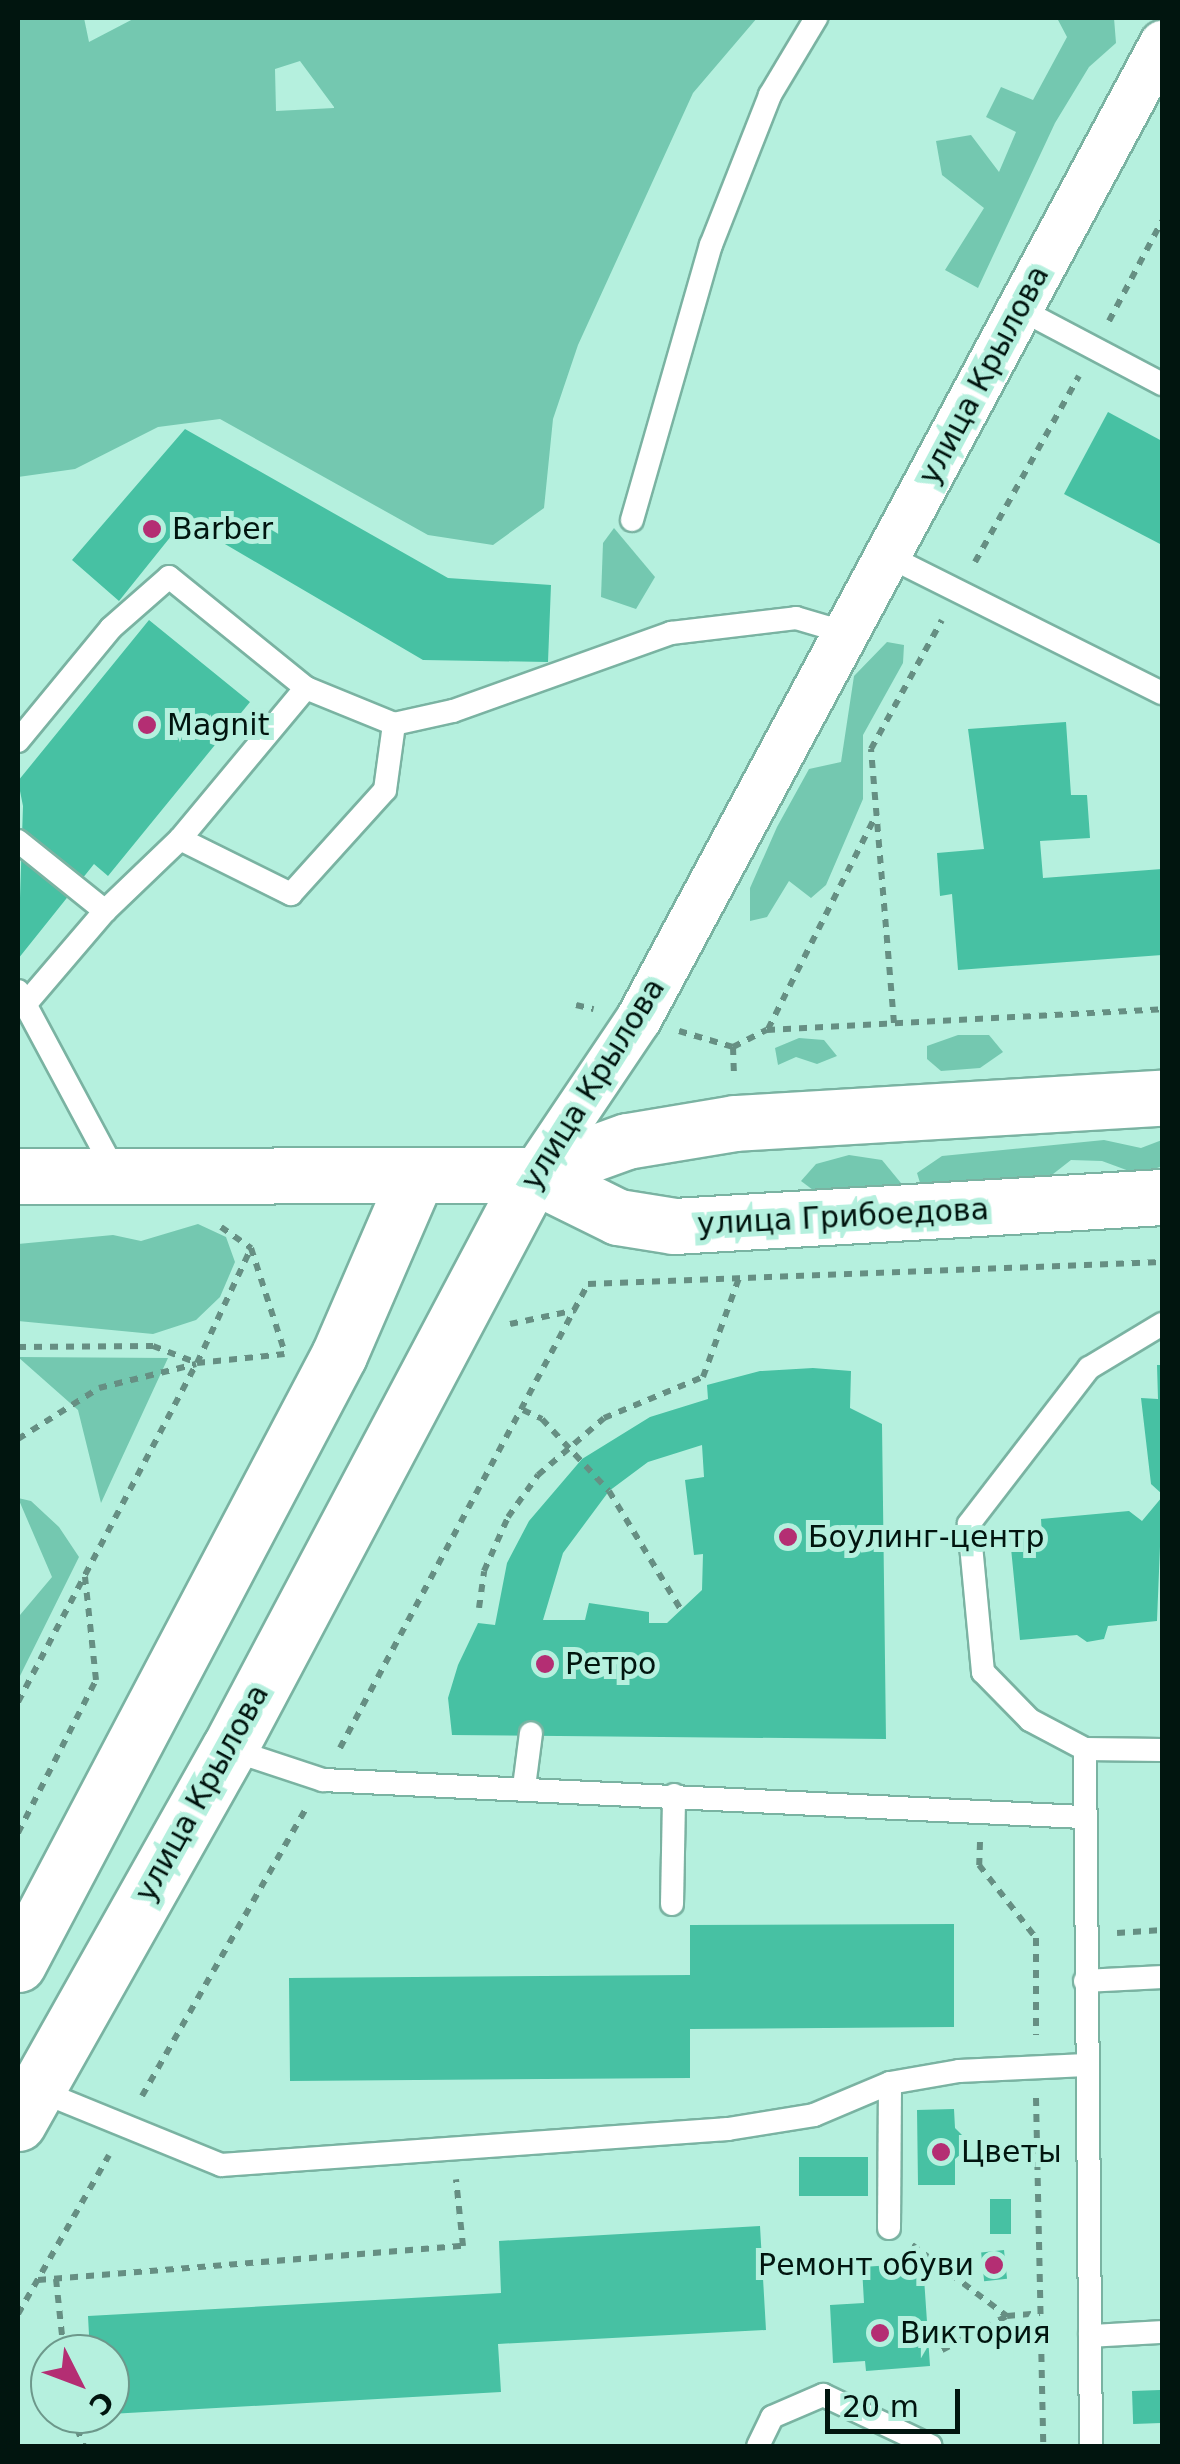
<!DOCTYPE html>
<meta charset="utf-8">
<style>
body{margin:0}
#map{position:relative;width:1180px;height:2464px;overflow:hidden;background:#b5f0de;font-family:"DejaVu Sans",sans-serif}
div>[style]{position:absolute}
.green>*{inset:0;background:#74c8b0}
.building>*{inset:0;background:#47c1a3;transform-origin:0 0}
.path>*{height:6px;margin-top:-3px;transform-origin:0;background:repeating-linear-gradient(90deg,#668f83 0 8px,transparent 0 16px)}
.roads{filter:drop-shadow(2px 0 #7ab3a2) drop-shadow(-2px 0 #7ab3a2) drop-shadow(0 2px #7ab3a2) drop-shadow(0 -2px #7ab3a2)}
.service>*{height:22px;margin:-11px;padding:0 11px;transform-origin:11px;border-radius:11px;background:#fff}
.minor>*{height:45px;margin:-22.5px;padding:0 22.5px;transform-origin:22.5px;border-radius:22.5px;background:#fff}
.secondary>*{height:55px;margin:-27.5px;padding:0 27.5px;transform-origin:27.5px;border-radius:27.5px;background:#fff}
.dots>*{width:28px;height:28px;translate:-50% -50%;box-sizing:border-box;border:5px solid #b5f0de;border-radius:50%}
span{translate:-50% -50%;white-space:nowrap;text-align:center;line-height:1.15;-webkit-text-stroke:10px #b5f0de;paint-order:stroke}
.street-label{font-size:30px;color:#01150f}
.poi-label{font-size:30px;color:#01150f}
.left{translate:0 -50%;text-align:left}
.right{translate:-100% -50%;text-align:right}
.frame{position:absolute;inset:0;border:20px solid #01150f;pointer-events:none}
.north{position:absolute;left:30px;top:2334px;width:100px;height:100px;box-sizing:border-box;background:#b5f0de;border:2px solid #6d988b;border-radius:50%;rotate:132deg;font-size:28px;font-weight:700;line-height:40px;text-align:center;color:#01150f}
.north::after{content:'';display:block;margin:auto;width:35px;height:45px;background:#b42e73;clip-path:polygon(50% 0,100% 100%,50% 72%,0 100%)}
.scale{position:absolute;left:825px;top:2389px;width:135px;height:45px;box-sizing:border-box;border:5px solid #01150f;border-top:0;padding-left:12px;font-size:30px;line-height:35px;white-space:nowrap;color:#01150f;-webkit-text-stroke:8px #b5f0de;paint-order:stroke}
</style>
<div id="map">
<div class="green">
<i style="clip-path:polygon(evenodd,18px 18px,84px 18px,89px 42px,135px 18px,757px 18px,693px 93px,578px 345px,553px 419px,544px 508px,493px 545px,428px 535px,220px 419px,158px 427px,75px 469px,18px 477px,18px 18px,300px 61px,334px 107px,334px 108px,276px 111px,275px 69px,300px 61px)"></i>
<i style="clip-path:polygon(1057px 18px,1114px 18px,1116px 43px,1089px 67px,1055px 123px,978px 288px,945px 270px,984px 208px,942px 175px,936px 141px,971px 135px,999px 172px,1016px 132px,986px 117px,1001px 87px,1033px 100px,1067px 37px)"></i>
<i style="clip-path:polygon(614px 528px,655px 577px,636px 609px,601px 597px,603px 543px)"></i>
<i style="clip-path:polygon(887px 642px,904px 645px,903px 663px,863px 735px,863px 799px,826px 885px,811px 898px,789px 881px,767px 917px,750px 921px,750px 888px,777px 827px,809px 769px,841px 762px,854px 676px)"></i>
<i style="clip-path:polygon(958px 1035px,989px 1035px,1003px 1052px,980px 1068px,941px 1071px,927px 1059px,927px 1046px)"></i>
<i style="clip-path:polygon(799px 1038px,824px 1040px,837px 1056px,817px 1064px,796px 1057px,778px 1065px,775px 1048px)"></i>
<i style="clip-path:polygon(1104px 1140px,1141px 1148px,1162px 1140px,1162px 1166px,1140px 1175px,1102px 1161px,1071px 1160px,1030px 1192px,921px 1186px,917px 1173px,942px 1156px)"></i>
<i style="clip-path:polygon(849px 1155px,882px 1160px,910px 1194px,821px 1196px,801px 1181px,816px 1164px)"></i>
<i style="clip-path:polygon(198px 1224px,226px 1237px,235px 1262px,220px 1297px,196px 1320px,153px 1334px,18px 1321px,18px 1244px,113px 1235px,141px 1241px)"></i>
<i style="clip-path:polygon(18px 1357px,168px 1358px,101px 1503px,78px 1410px)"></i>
<i style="clip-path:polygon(18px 1498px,31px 1501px,59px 1527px,79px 1557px,18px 1680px,20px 1615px,52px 1577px)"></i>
</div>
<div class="building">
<i style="clip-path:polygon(1108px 412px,1162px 441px,1162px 545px,1064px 494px)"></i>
<i style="clip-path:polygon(185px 429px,448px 578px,551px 585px,548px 662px,423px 660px,184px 520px,119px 601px,72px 560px)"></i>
<i style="clip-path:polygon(149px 620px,250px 702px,108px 876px,94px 864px,18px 959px,23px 806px,18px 781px)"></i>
<i style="clip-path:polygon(1066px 722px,1071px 795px,1087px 795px,1090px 838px,1040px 841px,1043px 878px,1162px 869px,1162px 955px,958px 970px,952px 894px,940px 896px,937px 853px,984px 849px,968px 729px)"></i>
<i style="clip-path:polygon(1157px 1365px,1162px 1365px,1162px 1494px,1151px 1484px,1141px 1398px,1158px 1399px)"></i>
<i style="clip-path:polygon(evenodd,813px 1368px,851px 1371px,850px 1408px,882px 1424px,886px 1739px,452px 1735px,448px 1698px,458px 1665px,478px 1623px,495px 1625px,507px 1563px,529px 1521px,582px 1459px,650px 1417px,708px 1399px,707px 1385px,760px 1371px,813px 1368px,702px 1445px,704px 1477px,685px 1480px,694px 1555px,703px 1554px,702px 1590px,667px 1623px,649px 1623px,649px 1612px,589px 1603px,585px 1620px,543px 1620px,563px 1553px,609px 1491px,648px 1462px,702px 1445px)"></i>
<i style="clip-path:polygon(1162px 1497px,1157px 1621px,1108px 1626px,1104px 1639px,1087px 1642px,1077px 1635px,1020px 1640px,1010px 1538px,1042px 1536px,1041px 1519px,1129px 1511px,1142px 1521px)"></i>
<i style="clip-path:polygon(954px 1924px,954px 2027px,690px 2029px,690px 2078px,290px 2081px,289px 1978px,690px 1975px,690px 1925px)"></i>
<i style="clip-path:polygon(954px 2109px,955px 2128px,972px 2145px,955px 2159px,955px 2185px,918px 2185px,917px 2110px)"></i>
<i style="left:799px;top:2157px;width:69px;height:39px"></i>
<i style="left:990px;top:2199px;width:21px;height:35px"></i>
<i style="clip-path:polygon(760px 2226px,766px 2330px,498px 2344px,501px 2392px,110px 2414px,110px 2354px,90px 2354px,88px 2316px,501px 2293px,499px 2241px)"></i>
<i style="left:1004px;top:2250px;width:29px;height:23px;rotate:84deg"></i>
<i style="clip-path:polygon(923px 2263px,930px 2366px,866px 2371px,865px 2361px,833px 2363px,830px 2305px,864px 2303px,862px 2267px)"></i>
<i style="left:1160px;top:2390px;width:33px;height:28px;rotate:88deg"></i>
</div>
<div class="path">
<i style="left:1109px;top:321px;width:113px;rotate:-62.1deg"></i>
<i style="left:975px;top:562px;width:213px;rotate:-60.8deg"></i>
<i style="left:576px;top:1005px;width:18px;rotate:13deg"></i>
<i style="left:894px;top:1023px;width:275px;rotate:-94.8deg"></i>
<i style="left:871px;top:749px;width:147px;rotate:-61.2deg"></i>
<i style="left:768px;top:1029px;width:237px;rotate:-63.2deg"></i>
<i style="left:679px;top:1031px;width:56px;rotate:16.5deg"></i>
<i style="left:733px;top:1047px;width:38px;rotate:-27deg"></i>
<i style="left:767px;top:1030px;width:396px;rotate:-3deg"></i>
<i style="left:733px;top:1047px;width:29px;rotate:88deg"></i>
<i style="left:221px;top:1227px;width:37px;rotate:35deg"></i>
<i style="left:251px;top:1248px;width:110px;rotate:72.1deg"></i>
<i style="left:510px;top:1324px;width:67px;rotate:-12deg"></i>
<i style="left:18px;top:1347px;width:135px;rotate:-0.4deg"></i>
<i style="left:153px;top:1346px;width:47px;rotate:21.1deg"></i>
<i style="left:197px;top:1363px;width:88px;rotate:-5.8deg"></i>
<i style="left:523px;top:1410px;width:21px;rotate:25deg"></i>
<i style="left:542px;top:1419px;width:98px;rotate:47.1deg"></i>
<i style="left:609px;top:1491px;width:139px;rotate:58.8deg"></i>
<i style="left:18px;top:1439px;width:96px;rotate:-32.2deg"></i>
<i style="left:99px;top:1388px;width:100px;rotate:-13.9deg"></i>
<i style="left:479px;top:1608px;width:37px;rotate:-82deg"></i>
<i style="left:484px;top:1571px;width:59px;rotate:-66deg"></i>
<i style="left:508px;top:1517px;width:52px;rotate:-54.5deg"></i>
<i style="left:538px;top:1475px;width:87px;rotate:-40.8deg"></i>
<i style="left:604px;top:1418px;width:107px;rotate:-22.5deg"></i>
<i style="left:703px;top:1377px;width:105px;rotate:-70deg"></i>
<i style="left:18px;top:1702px;width:383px;rotate:-62.2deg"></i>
<i style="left:197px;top:1363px;width:127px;rotate:-64.8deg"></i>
<i style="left:340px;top:1748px;width:526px;rotate:-61.88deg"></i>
<i style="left:588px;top:1284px;width:574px;rotate:-2.19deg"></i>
<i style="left:18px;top:1833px;width:172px;rotate:-63deg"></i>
<i style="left:96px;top:1680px;width:104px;rotate:-96.1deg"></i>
<i style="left:980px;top:1842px;width:23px;rotate:92deg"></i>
<i style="left:979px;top:1865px;width:93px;rotate:52deg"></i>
<i style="left:1036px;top:1938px;width:97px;rotate:90deg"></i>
<i style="left:1117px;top:1933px;width:45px;rotate:-3.8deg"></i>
<i style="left:142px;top:2096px;width:333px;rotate:-60.3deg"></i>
<i style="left:1036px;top:2098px;width:348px;rotate:88.8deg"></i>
<i style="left:912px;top:2245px;width:119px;rotate:36.8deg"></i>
<i style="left:56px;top:2279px;width:75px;rotate:83.9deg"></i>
<i style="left:38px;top:2280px;width:426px;rotate:-4.6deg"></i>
<i style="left:463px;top:2246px;width:67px;rotate:-96deg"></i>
<i style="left:18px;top:2314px;width:183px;rotate:-60.2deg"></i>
<i style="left:942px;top:2350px;width:73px;rotate:-27.6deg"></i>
<i style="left:1007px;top:2316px;width:33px;rotate:-5deg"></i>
<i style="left:71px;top:2414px;width:35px;rotate:68deg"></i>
</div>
<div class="roads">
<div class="service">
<i style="left:1018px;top:308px;width:163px;rotate:27.8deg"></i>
<i style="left:632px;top:520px;width:286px;rotate:-74deg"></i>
<i style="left:711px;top:245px;width:161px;rotate:-68.5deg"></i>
<i style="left:770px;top:95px;width:90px;rotate:-59.1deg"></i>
<i style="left:888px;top:556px;width:306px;rotate:26.6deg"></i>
<i style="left:18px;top:741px;width:146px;rotate:-50.5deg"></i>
<i style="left:111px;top:628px;width:77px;rotate:-41.3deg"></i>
<i style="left:169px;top:577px;width:176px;rotate:39deg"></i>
<i style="left:306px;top:688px;width:95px;rotate:22.2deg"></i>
<i style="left:394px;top:724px;width:60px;rotate:-12.4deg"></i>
<i style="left:453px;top:711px;width:232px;rotate:-19.7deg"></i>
<i style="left:671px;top:633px;width:126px;rotate:-6.8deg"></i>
<i style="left:796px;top:618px;width:53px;rotate:16.4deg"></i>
<i style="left:180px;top:839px;width:124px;rotate:26.4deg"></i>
<i style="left:291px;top:894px;width:140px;rotate:-47.9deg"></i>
<i style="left:385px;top:790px;width:67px;rotate:-82.2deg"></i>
<i style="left:18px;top:841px;width:112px;rotate:38.8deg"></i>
<i style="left:18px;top:991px;width:205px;rotate:61.8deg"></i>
<i style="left:28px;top:1001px;width:118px;rotate:-49.5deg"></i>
<i style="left:105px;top:911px;width:104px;rotate:-43.8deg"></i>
<i style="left:180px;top:839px;width:197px;rotate:-50.2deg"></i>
<i style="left:1162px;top:1324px;width:85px;rotate:148.9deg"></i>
<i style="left:1089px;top:1368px;width:197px;rotate:127.6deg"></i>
<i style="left:969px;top:1524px;width:149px;rotate:84.6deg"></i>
<i style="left:983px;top:1672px;width:67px;rotate:45.6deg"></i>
<i style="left:1030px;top:1720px;width:62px;rotate:27.8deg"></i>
<i style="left:1085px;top:1749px;width:77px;rotate:0.7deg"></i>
<i style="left:229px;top:1749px;width:99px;rotate:18.3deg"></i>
<i style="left:323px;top:1780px;width:761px;rotate:2.79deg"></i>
<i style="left:1085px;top:1749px;width:697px;rotate:89.51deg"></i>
<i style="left:524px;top:1787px;width:54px;rotate:-82.6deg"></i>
<i style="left:672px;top:1904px;width:109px;rotate:-88.9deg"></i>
<i style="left:1085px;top:1981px;width:77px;rotate:-3deg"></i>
<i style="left:35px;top:2089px;width:201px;rotate:22.2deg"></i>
<i style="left:221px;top:2165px;width:508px;rotate:-4.06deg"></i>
<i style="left:728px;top:2129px;width:87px;rotate:-9.2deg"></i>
<i style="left:814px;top:2115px;width:82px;rotate:-22.8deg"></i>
<i style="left:890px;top:2083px;width:70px;rotate:-9.9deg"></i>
<i style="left:959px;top:2071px;width:127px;rotate:-2.7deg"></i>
<i style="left:889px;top:2228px;width:145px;rotate:-89.6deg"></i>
<i style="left:1090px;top:2336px;width:72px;rotate:-3.2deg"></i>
<i style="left:758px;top:2446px;width:32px;rotate:-64deg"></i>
<i style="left:772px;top:2417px;width:56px;rotate:-23.3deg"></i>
<i style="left:823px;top:2395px;width:119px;rotate:25.3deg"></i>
</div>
<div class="minor">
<i style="left:533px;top:1175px;width:188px;rotate:-56.1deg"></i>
<i style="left:638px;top:1019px;width:1108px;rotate:-61.77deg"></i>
</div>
<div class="secondary">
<i style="left:533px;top:1175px;width:95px;rotate:26.3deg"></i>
<i style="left:618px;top:1217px;width:57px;rotate:9.1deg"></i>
<i style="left:674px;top:1226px;width:489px;rotate:-3.4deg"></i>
<i style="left:18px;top:1176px;width:515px;rotate:-0.11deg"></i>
<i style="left:533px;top:1175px;width:100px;rotate:-19.9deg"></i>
<i style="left:627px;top:1141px;width:109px;rotate:-9.5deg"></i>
<i style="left:735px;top:1123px;width:428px;rotate:-3.4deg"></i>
<i style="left:18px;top:1964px;width:688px;rotate:-62.21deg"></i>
<i style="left:339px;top:1355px;width:192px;rotate:-66.6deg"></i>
<i style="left:18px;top:2123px;width:429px;rotate:-60.6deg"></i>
<i style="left:229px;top:1749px;width:650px;rotate:-62.09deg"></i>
</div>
</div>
<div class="dots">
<i style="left:152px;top:529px;background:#b42e73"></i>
<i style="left:147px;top:725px;background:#b42e73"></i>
<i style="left:788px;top:1537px;background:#b42e73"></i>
<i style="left:545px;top:1664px;background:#b42e73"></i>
<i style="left:941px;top:2152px;background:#b42e73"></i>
<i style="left:994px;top:2265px;background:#b42e73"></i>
<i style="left:880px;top:2333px;background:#b42e73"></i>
</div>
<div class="street-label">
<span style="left:984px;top:375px;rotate:-62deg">улица Крылова</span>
<span style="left:593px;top:1084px;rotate:-58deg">улица Крылова</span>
<span style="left:843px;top:1217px;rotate:-3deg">улица Грибоедова</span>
<span style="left:202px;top:1793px;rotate:-61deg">улица Крылова</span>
</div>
<div class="poi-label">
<span class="left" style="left:172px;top:529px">Barber</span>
<span class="left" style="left:167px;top:725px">Magnit</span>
<span class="left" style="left:808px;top:1537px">Боулинг-центр</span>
<span class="left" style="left:565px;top:1664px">Ретро</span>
<span class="left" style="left:961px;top:2152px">Цветы</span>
<span class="right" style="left:974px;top:2265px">Ремонт обуви</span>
<span class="left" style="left:900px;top:2333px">Виктория</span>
</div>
<div class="frame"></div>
<div class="north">С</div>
<div class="scale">20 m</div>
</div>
